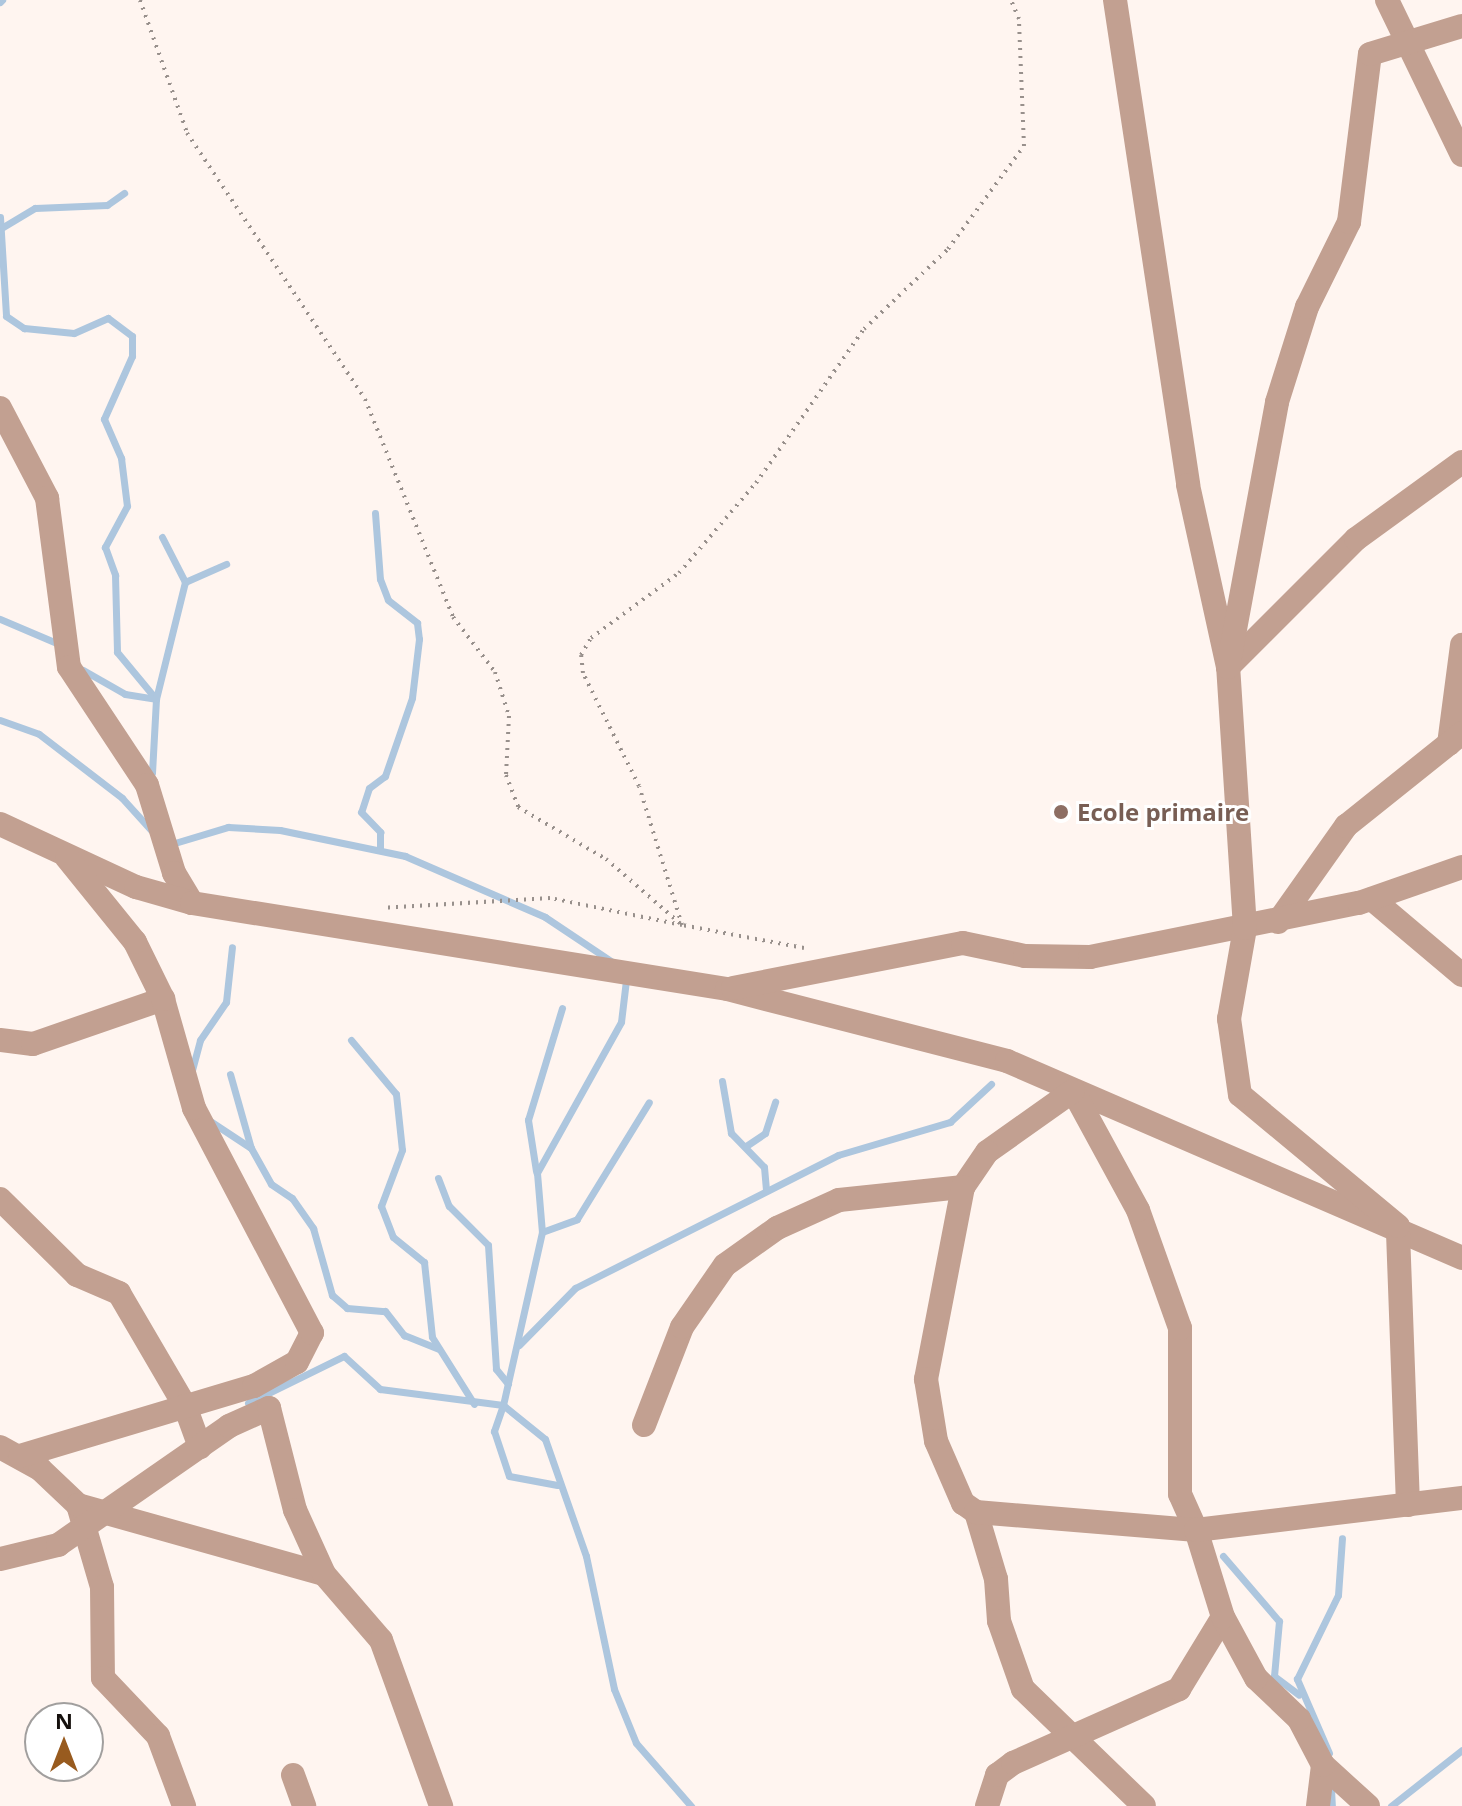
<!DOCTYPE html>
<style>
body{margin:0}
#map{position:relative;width:1462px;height:1806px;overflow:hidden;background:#fff5f0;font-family:"Open Sans",sans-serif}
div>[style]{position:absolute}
.stream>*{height:7px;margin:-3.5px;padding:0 3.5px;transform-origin:3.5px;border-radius:3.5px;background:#adc6de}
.path>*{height:4px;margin-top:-2px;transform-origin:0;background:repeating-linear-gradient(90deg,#98908c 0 2px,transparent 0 8px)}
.minor>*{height:24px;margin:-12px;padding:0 12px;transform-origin:12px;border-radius:12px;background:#c2a091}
.dots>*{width:22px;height:22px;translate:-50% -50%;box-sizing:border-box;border:4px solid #fff;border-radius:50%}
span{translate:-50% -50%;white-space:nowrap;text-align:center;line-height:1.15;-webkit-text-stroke:6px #fff;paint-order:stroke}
.education-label{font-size:24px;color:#785e54;font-weight:700}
.left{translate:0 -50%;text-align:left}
.north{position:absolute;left:24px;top:1702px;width:80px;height:80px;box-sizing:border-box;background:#fff;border:2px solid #a19f9e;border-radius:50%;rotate:0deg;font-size:22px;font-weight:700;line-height:32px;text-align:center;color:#15100d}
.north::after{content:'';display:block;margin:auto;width:28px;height:36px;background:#985b1f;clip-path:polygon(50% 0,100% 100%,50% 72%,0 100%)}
</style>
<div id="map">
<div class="stream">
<i style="left:0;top:2px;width:3px;rotate:-45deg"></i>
<i style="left:0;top:217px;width:99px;rotate:86.5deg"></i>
<i style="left:6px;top:316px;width:22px;rotate:34deg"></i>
<i style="left:24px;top:328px;width:50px;rotate:5.7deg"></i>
<i style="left:74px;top:333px;width:37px;rotate:-24deg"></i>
<i style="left:108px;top:318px;width:30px;rotate:37deg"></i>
<i style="left:132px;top:336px;width:20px;rotate:90deg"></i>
<i style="left:132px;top:356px;width:69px;rotate:114deg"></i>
<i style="left:104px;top:419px;width:43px;rotate:66.4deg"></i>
<i style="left:121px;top:458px;width:48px;rotate:82.9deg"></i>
<i style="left:127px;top:506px;width:47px;rotate:118.2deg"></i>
<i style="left:105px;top:547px;width:30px;rotate:70deg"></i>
<i style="left:115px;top:575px;width:77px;rotate:88.5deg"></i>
<i style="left:117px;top:652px;width:61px;rotate:50.3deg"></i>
<i style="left:156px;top:699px;width:74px;rotate:93.1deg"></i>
<i style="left:3px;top:227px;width:37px;rotate:-31deg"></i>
<i style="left:35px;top:208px;width:72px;rotate:-2.4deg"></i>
<i style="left:107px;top:205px;width:21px;rotate:-35deg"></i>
<i style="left:375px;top:513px;width:66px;rotate:85.7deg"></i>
<i style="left:380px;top:579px;width:22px;rotate:69deg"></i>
<i style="left:388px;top:600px;width:37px;rotate:38deg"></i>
<i style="left:417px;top:623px;width:16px;rotate:83deg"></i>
<i style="left:419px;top:639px;width:59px;rotate:96.8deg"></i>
<i style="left:412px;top:698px;width:83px;rotate:109.1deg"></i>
<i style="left:385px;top:776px;width:20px;rotate:143deg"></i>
<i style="left:369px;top:788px;width:25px;rotate:108deg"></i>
<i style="left:361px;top:812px;width:28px;rotate:46deg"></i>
<i style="left:380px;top:832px;width:18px;rotate:90deg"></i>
<i style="left:162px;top:537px;width:51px;rotate:62.9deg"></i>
<i style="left:0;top:619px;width:64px;rotate:23deg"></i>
<i style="left:83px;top:670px;width:48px;rotate:29.7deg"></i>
<i style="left:125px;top:694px;width:31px;rotate:9deg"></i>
<i style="left:156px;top:699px;width:121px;rotate:-76.1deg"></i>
<i style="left:185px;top:582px;width:45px;rotate:-23.7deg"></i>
<i style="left:0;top:720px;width:41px;rotate:19.7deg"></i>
<i style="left:39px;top:734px;width:105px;rotate:37.6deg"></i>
<i style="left:122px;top:798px;width:43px;rotate:47.8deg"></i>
<i style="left:168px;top:845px;width:63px;rotate:-16.7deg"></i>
<i style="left:228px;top:827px;width:52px;rotate:3.3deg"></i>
<i style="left:280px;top:830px;width:128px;rotate:11.7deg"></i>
<i style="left:405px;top:856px;width:153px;rotate:23.5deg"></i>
<i style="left:545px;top:917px;width:83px;rotate:33.7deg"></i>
<i style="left:626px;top:980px;width:42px;rotate:96.8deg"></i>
<i style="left:621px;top:1022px;width:173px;rotate:119.1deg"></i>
<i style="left:537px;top:1173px;width:59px;rotate:85.2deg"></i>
<i style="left:542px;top:1232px;width:177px;rotate:102.7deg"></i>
<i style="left:503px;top:1405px;width:54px;rotate:39deg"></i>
<i style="left:545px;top:1439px;width:124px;rotate:70.7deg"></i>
<i style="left:586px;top:1556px;width:136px;rotate:78.1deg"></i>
<i style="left:614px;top:1689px;width:58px;rotate:67.8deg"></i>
<i style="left:636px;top:1743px;width:84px;rotate:48.9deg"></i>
<i style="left:351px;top:1040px;width:70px;rotate:50.2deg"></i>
<i style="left:396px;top:1094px;width:56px;rotate:83.9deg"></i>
<i style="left:402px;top:1150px;width:60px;rotate:110.6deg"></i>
<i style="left:381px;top:1206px;width:33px;rotate:69deg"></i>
<i style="left:393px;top:1237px;width:40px;rotate:39deg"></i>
<i style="left:424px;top:1262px;width:75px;rotate:83.9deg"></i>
<i style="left:432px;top:1337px;width:79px;rotate:57.9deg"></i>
<i style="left:192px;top:1070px;width:31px;rotate:-75deg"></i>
<i style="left:200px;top:1040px;width:46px;rotate:-55.6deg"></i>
<i style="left:226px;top:1002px;width:55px;rotate:-83.8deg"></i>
<i style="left:230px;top:1074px;width:77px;rotate:74.2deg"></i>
<i style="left:722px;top:1081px;width:53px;rotate:80.2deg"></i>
<i style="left:731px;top:1133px;width:47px;rotate:45.9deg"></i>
<i style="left:764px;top:1167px;width:23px;rotate:85deg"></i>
<i style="left:210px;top:1121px;width:49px;rotate:33.4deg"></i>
<i style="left:251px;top:1148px;width:41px;rotate:60.9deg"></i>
<i style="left:271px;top:1184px;width:25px;rotate:34deg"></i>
<i style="left:292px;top:1198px;width:37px;rotate:55deg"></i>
<i style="left:313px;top:1228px;width:70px;rotate:74.2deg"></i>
<i style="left:332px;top:1295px;width:20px;rotate:41deg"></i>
<i style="left:347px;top:1308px;width:38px;rotate:5deg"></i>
<i style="left:385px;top:1311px;width:31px;rotate:52deg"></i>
<i style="left:404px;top:1335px;width:37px;rotate:22deg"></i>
<i style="left:746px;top:1146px;width:23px;rotate:-34deg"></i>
<i style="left:765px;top:1133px;width:33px;rotate:-72deg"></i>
<i style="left:536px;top:1171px;width:52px;rotate:-98.9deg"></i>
<i style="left:528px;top:1120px;width:117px;rotate:-73.1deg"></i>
<i style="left:438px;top:1178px;width:30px;rotate:69deg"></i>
<i style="left:449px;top:1206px;width:55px;rotate:45deg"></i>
<i style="left:488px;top:1245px;width:124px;rotate:86.3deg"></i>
<i style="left:496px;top:1369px;width:19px;rotate:51deg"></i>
<i style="left:542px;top:1232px;width:37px;rotate:-20deg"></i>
<i style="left:577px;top:1219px;width:137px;rotate:-58.4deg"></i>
<i style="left:519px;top:1345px;width:80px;rotate:-45.5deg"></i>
<i style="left:575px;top:1288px;width:295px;rotate:-26.8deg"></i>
<i style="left:838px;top:1155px;width:117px;rotate:-16.4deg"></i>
<i style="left:950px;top:1122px;width:56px;rotate:-42.8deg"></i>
<i style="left:248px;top:1403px;width:107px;rotate:-26.1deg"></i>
<i style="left:344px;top:1356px;width:49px;rotate:42.5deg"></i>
<i style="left:380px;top:1389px;width:124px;rotate:7.4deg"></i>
<i style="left:503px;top:1405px;width:28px;rotate:109deg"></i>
<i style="left:494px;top:1431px;width:47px;rotate:71.6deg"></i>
<i style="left:509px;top:1476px;width:49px;rotate:10.6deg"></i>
<i style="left:1223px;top:1556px;width:86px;rotate:49.3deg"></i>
<i style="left:1279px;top:1621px;width:55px;rotate:95.2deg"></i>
<i style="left:1274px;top:1676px;width:31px;rotate:37deg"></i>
<i style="left:1329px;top:1753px;width:81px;rotate:-113.4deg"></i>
<i style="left:1297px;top:1679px;width:93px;rotate:-64deg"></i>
<i style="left:1338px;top:1595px;width:57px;rotate:-86deg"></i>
<i style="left:1331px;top:1789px;width:17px;rotate:87deg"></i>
<i style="left:1391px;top:1806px;width:90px;rotate:-38.3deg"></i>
</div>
<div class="path">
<i style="left:140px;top:0;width:141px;rotate:70.5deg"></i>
<i style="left:187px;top:133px;width:320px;rotate:56.2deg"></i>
<i style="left:365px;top:399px;width:235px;rotate:68deg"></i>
<i style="left:453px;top:617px;width:69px;rotate:52.6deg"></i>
<i style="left:495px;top:672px;width:46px;rotate:72.3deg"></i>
<i style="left:509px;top:716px;width:59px;rotate:92.9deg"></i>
<i style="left:506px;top:775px;width:34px;rotate:69deg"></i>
<i style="left:518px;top:807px;width:102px;rotate:30.6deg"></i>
<i style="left:606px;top:859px;width:101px;rotate:41deg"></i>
<i style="left:682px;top:925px;width:135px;rotate:-168.4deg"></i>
<i style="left:550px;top:898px;width:166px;rotate:176.6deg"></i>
<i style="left:804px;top:948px;width:124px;rotate:-169.3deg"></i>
<i style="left:682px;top:925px;width:145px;rotate:-107.2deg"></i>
<i style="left:639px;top:786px;width:126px;rotate:-116.4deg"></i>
<i style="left:583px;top:673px;width:18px;rotate:-96deg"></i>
<i style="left:581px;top:655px;width:20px;rotate:-60deg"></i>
<i style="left:591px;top:638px;width:109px;rotate:-36.5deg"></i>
<i style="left:679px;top:573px;width:118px;rotate:-49.5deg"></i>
<i style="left:756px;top:483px;width:188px;rotate:-55deg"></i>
<i style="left:864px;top:329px;width:116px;rotate:-43.6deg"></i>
<i style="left:948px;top:249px;width:128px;rotate:-53.6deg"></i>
<i style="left:1024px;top:146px;width:127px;rotate:-92.3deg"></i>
<i style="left:1019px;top:19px;width:21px;rotate:-113deg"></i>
</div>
<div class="minor">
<i style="left:1115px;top:0;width:490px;rotate:81.4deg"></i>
<i style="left:1188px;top:485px;width:186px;rotate:77.6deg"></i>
<i style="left:1228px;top:667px;width:181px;rotate:-45deg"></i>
<i style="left:1356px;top:539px;width:131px;rotate:-36deg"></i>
<i style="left:1387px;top:0;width:172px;rotate:64.2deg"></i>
<i style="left:0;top:408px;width:102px;rotate:62.4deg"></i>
<i style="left:47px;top:498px;width:170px;rotate:82.6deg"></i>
<i style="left:69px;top:667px;width:141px;rotate:56.5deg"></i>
<i style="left:147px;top:785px;width:92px;rotate:72.9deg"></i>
<i style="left:174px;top:873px;width:35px;rotate:59deg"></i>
<i style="left:1449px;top:744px;width:100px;rotate:-82.5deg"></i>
<i style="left:0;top:824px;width:150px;rotate:24.9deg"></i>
<i style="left:136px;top:887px;width:58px;rotate:15.9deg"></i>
<i style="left:192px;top:903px;width:542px;rotate:9.13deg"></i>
<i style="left:727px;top:989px;width:289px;rotate:14.4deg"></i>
<i style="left:1007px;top:1061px;width:496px;rotate:23.4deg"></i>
<i style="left:1372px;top:899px;width:118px;rotate:40.2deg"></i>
<i style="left:1278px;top:922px;width:118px;rotate:-54.7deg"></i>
<i style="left:1346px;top:826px;width:149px;rotate:-38.7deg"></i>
<i style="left:733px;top:988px;width:234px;rotate:-11.1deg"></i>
<i style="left:963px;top:943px;width:63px;rotate:11.8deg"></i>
<i style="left:1025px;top:956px;width:65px;rotate:0.9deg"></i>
<i style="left:1090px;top:957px;width:274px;rotate:-11.4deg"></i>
<i style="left:1359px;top:903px;width:109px;rotate:-19.3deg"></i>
<i style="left:0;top:1040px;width:33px;rotate:7deg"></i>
<i style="left:33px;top:1044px;width:138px;rotate:-19.1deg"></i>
<i style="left:0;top:1199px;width:108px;rotate:44.6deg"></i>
<i style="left:77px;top:1275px;width:46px;rotate:23.2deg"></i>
<i style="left:119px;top:1293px;width:131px;rotate:59.7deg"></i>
<i style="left:185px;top:1406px;width:44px;rotate:69.9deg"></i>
<i style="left:644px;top:1425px;width:105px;rotate:-68.8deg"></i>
<i style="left:682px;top:1327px;width:75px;rotate:-55.3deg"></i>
<i style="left:725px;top:1265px;width:64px;rotate:-35.4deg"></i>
<i style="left:777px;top:1228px;width:68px;rotate:-24.3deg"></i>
<i style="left:839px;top:1200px;width:125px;rotate:-6deg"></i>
<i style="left:0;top:1447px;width:46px;rotate:28.8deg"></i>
<i style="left:40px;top:1469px;width:52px;rotate:43.5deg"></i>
<i style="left:78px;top:1505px;width:85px;rotate:73.7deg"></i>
<i style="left:102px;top:1587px;width:91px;rotate:89.4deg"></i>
<i style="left:103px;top:1678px;width:80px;rotate:46.5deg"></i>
<i style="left:158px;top:1736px;width:75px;rotate:69.6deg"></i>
<i style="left:20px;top:1456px;width:244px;rotate:-16.7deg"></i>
<i style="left:254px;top:1386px;width:49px;rotate:-29.2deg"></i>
<i style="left:297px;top:1362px;width:33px;rotate:-63deg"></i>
<i style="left:312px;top:1333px;width:254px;rotate:-117.7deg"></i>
<i style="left:194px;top:1108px;width:113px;rotate:-105.9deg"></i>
<i style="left:163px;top:999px;width:64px;rotate:-116.2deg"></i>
<i style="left:135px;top:942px;width:108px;rotate:-129deg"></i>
<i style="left:78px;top:1505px;width:255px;rotate:15.7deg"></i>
<i style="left:324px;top:1574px;width:87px;rotate:49.2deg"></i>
<i style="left:381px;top:1640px;width:177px;rotate:70.1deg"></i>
<i style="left:1408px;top:1505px;width:279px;rotate:-92.1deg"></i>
<i style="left:1398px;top:1226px;width:205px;rotate:-140.3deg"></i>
<i style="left:1240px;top:1095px;width:77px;rotate:-98.2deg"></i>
<i style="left:1229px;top:1019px;width:92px;rotate:-80deg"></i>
<i style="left:1245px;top:928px;width:262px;rotate:-93.7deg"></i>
<i style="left:1228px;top:667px;width:269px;rotate:-79.5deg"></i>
<i style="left:1277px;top:402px;width:100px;rotate:-72.5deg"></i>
<i style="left:1307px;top:307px;width:95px;rotate:-63.7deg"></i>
<i style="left:1349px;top:222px;width:169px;rotate:-82.9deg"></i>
<i style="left:1370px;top:54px;width:96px;rotate:-16.9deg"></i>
<i style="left:976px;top:1512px;width:70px;rotate:73.4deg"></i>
<i style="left:996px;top:1579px;width:42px;rotate:85.9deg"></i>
<i style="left:999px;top:1621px;width:72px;rotate:70.6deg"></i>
<i style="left:1023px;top:1689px;width:168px;rotate:44deg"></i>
<i style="left:0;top:1559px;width:60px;rotate:-13.6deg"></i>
<i style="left:58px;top:1545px;width:208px;rotate:-34.8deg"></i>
<i style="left:229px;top:1426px;width:44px;rotate:-24.2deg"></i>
<i style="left:269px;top:1408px;width:105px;rotate:75.7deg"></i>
<i style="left:295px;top:1510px;width:70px;rotate:65.6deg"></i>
<i style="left:293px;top:1775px;width:33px;rotate:70deg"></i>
<i style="left:987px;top:1806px;width:33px;rotate:-72deg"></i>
<i style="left:997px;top:1775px;width:20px;rotate:-37deg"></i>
<i style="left:1013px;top:1763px;width:182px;rotate:-24deg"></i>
<i style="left:1179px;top:1689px;width:84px;rotate:-58.6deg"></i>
<i style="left:1318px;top:1806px;width:41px;rotate:-83deg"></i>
<i style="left:1368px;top:1806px;width:61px;rotate:-137.7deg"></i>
<i style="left:1323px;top:1765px;width:52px;rotate:-117.6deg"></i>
<i style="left:1299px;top:1719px;width:59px;rotate:-136.4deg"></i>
<i style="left:1256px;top:1678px;width:69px;rotate:-118.4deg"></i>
<i style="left:1223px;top:1617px;width:91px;rotate:-107.2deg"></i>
<i style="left:1196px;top:1530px;width:39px;rotate:-114deg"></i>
<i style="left:1180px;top:1494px;width:166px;rotate:-90deg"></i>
<i style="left:1180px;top:1328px;width:125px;rotate:-109.6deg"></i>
<i style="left:1138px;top:1210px;width:136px;rotate:-118.6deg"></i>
<i style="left:1073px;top:1091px;width:105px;rotate:144.7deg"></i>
<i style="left:987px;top:1152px;width:42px;rotate:124.4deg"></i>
<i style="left:963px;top:1187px;width:196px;rotate:100.9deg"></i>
<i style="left:926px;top:1379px;width:63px;rotate:80.8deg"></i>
<i style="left:936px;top:1441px;width:68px;rotate:66.5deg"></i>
<i style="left:963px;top:1503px;width:16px;rotate:35deg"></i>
<i style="left:976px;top:1512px;width:221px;rotate:4.7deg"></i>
<i style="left:1196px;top:1530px;width:268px;rotate:-6.9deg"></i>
</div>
<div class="dots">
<i style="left:1061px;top:812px;background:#8d6e63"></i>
</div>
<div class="education-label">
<span class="left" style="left:1077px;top:812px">Ecole primaire</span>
</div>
<div class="north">N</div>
</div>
